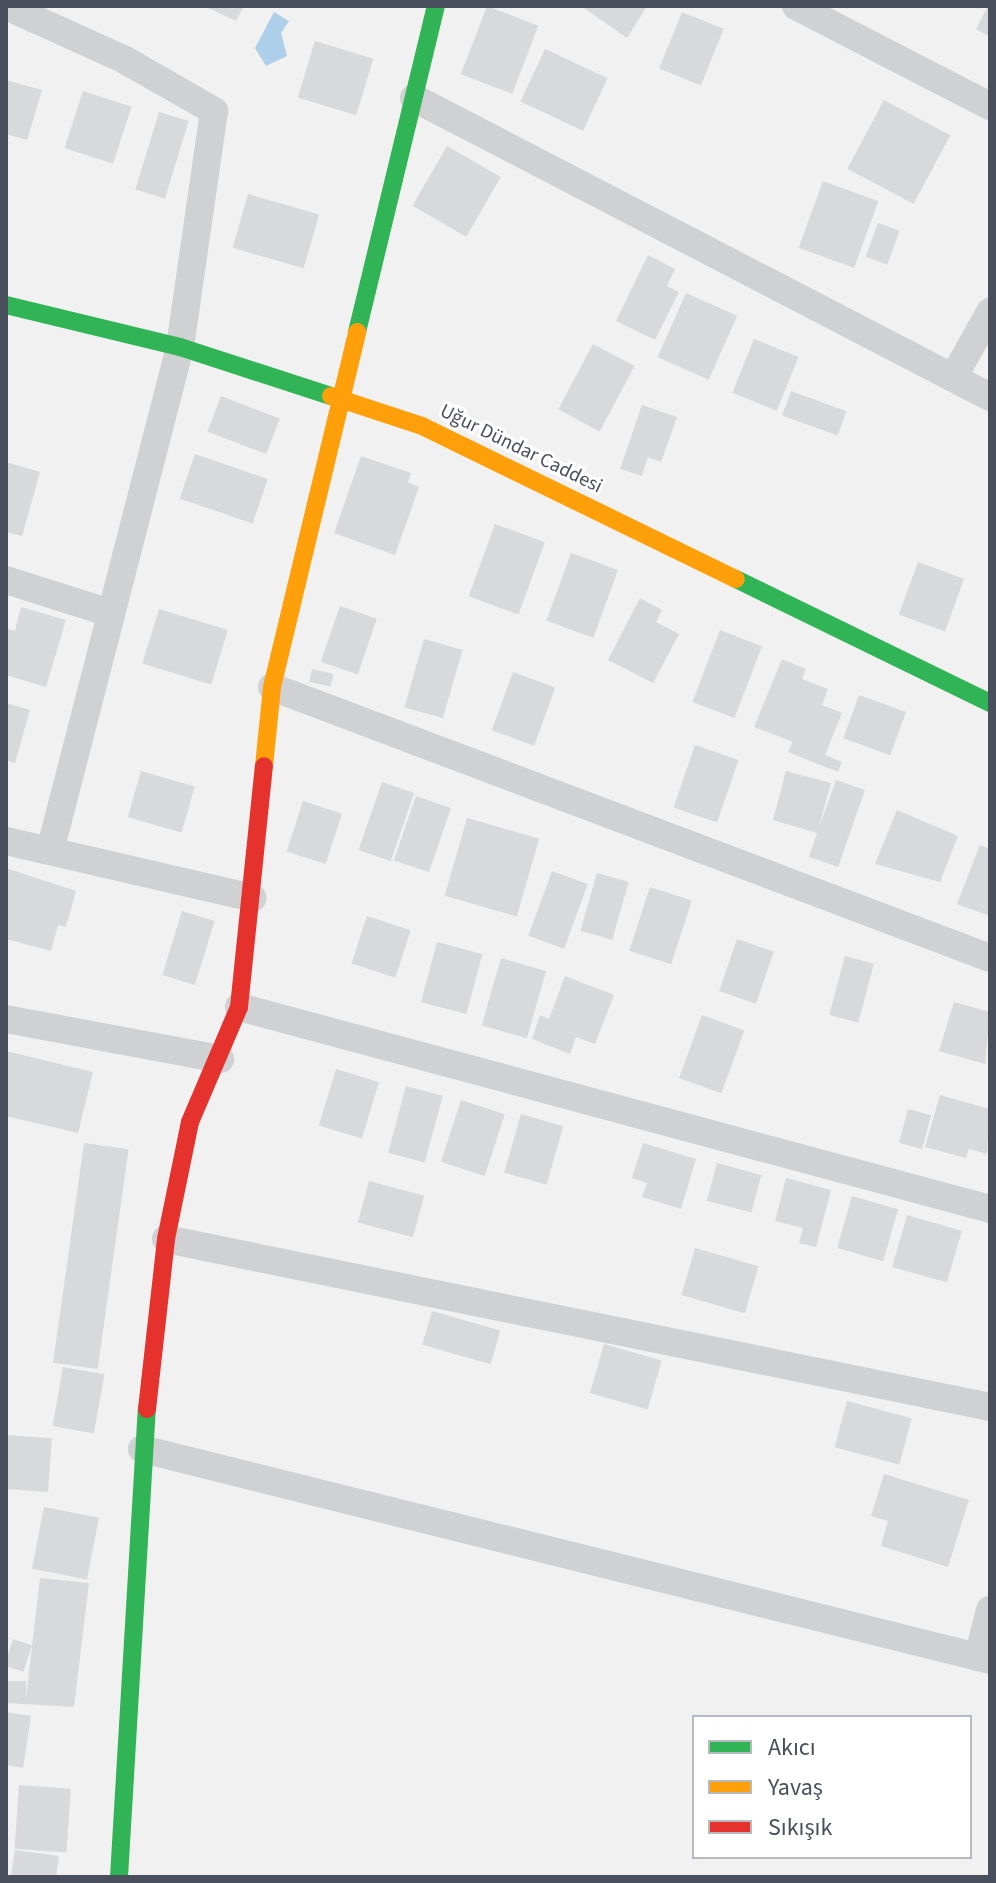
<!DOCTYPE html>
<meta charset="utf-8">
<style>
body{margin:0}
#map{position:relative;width:996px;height:1883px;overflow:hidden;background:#f1f1f1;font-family:"Source Sans 3",sans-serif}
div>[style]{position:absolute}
.water>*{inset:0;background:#aecfe9}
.building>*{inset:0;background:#d8d9db;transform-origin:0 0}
.street>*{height:28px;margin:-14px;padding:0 14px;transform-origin:14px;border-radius:14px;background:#cfd1d3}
.fast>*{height:18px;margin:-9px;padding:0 9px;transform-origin:9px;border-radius:9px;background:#30b455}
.slow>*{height:18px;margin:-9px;padding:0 9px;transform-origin:9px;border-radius:9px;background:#ff9f0a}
.jam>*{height:18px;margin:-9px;padding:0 9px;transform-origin:9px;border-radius:9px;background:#e5322d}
span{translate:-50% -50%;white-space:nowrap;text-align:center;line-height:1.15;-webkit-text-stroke:6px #fff;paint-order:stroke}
.street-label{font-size:20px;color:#494f5c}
.frame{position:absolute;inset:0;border:8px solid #494f5c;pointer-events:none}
.legend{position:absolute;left:692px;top:1715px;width:280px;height:144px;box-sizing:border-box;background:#fff;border:2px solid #b6b9be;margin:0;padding:10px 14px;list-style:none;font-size:24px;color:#494f5c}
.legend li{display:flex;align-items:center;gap:16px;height:40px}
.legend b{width:40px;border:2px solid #b6b9be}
</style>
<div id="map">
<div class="water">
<i style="clip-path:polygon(274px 12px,289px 21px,281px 33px,287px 56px,266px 66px,255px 48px)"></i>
</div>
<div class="building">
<i style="clip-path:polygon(204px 6px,244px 6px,236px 21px)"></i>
<i style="left:487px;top:6px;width:55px;height:73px;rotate:21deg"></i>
<i style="clip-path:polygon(581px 6px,647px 6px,627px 38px)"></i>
<i style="clip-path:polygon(988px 6px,990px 6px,990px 37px,976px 29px)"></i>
<i style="left:682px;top:12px;width:45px;height:61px;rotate:22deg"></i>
<i style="left:315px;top:41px;width:61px;height:59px;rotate:17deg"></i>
<i style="left:545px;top:49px;width:69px;height:58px;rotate:25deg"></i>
<i style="clip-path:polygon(6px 80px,42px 90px,27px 140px,6px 134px)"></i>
<i style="left:83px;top:91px;width:51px;height:60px;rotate:18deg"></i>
<i style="left:884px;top:100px;width:75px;height:78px;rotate:28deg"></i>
<i style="left:159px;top:112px;width:31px;height:81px;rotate:17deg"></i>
<i style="left:447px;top:146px;width:62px;height:69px;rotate:30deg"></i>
<i style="left:823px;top:181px;width:59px;height:71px;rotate:20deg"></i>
<i style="left:248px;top:194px;width:74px;height:56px;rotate:16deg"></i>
<i style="left:878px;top:223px;width:23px;height:36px;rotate:20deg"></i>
<i style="clip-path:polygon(648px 255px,675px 269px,667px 286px,679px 292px,655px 340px,616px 321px)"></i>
<i style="left:686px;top:293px;width:56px;height:70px;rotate:24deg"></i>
<i style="left:754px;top:339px;width:48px;height:58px;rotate:22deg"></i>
<i style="left:593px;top:344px;width:47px;height:74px;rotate:28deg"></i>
<i style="left:791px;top:391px;width:59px;height:26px;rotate:20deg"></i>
<i style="left:221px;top:396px;width:63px;height:38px;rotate:21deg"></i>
<i style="clip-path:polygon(642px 405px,677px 417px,661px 462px,648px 457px,642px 476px,620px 469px)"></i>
<i style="left:195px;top:454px;width:77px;height:47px;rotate:19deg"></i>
<i style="clip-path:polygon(361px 456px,411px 473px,408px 482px,419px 487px,395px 555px,334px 533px)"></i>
<i style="clip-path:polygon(6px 462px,40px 472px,22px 536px,6px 532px)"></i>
<i style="left:495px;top:524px;width:53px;height:77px;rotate:20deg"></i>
<i style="left:571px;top:553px;width:50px;height:72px;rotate:20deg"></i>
<i style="left:918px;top:562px;width:49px;height:56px;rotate:20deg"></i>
<i style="clip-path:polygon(640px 598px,662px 610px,656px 622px,679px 634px,653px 683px,608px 660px)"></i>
<i style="left:340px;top:606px;width:39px;height:59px;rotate:19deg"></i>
<i style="clip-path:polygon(21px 607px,66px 620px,46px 687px,6px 675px,6px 628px,15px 631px)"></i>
<i style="left:159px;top:609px;width:72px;height:57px;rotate:17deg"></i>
<i style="left:720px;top:630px;width:45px;height:77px;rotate:21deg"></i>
<i style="left:424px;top:639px;width:40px;height:71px;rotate:16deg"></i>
<i style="clip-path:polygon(782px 659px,806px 669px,802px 679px,828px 689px,822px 705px,842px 713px,825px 755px,842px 762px,838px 772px,788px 752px,793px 742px,754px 727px)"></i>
<i style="left:312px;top:669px;width:22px;height:13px;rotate:13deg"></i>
<i style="left:513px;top:672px;width:45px;height:62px;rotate:20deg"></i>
<i style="left:859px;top:695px;width:50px;height:46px;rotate:20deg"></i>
<i style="clip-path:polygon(6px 703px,30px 710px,15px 763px,6px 761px)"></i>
<i style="left:695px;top:745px;width:46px;height:66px;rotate:19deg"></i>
<i style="left:141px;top:771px;width:56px;height:48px;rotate:16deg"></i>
<i style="clip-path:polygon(786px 771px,831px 783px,818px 830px,836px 780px,865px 790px,838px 867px,809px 857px,817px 833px,773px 820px)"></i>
<i style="left:382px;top:782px;width:34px;height:72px;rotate:19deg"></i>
<i style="left:416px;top:796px;width:37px;height:68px;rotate:19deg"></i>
<i style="left:303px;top:801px;width:41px;height:53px;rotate:18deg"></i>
<i style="clip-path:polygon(897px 810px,958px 836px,940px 882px,875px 864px)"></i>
<i style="left:467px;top:818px;width:75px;height:81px;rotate:16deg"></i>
<i style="clip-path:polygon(980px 845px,990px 849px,990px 916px,957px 904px)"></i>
<i style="clip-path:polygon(6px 868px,76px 891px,66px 927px,58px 925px,51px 951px,6px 939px)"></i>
<i style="left:552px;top:871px;width:38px;height:69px;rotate:20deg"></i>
<i style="left:597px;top:873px;width:33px;height:60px;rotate:16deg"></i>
<i style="left:650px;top:887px;width:44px;height:67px;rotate:18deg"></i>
<i style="left:182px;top:911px;width:34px;height:67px;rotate:17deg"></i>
<i style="left:367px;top:916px;width:46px;height:50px;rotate:18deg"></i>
<i style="left:737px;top:939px;width:39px;height:55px;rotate:19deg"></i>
<i style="left:437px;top:942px;width:47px;height:62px;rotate:15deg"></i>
<i style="left:845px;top:956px;width:30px;height:61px;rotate:15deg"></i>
<i style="left:501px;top:958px;width:47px;height:70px;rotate:16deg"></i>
<i style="clip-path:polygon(565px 976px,614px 995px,595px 1044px,576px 1037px,570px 1054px,532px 1039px,540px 1015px,549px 1019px)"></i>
<i style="clip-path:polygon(954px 1002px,990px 1012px,985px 1064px,939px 1051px)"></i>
<i style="left:702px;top:1015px;width:45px;height:67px;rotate:20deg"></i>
<i style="clip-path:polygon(6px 1051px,93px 1072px,78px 1133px,6px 1116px)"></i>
<i style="left:336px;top:1069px;width:45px;height:59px;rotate:17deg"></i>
<i style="left:406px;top:1086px;width:38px;height:69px;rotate:15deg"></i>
<i style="clip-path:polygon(940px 1095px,990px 1109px,987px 1154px,969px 1149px,966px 1158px,925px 1147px)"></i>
<i style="left:461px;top:1100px;width:46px;height:65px;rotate:18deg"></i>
<i style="left:908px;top:1109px;width:24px;height:35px;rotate:15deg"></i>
<i style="left:521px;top:1114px;width:44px;height:61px;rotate:16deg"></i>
<i style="left:84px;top:1143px;width:45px;height:222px;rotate:8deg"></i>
<i style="clip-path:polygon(643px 1143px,696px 1159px,681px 1209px,642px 1197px,647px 1183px,632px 1178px)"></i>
<i style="left:717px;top:1163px;width:46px;height:39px;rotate:15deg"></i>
<i style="clip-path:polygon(786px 1178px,831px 1190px,816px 1247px,799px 1243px,803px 1228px,775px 1221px)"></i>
<i style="left:369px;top:1181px;width:57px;height:43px;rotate:15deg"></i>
<i style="left:852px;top:1196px;width:48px;height:54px;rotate:16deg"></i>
<i style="left:907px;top:1215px;width:57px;height:54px;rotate:16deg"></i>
<i style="left:695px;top:1248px;width:66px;height:49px;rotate:16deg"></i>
<i style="left:432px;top:1311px;width:71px;height:35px;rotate:16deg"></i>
<i style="left:604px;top:1344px;width:60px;height:51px;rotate:16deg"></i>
<i style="left:63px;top:1367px;width:42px;height:60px;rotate:10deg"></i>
<i style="left:847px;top:1401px;width:67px;height:48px;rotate:15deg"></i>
<i style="left:6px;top:1435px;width:46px;height:54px;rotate:4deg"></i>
<i style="clip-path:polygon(884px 1474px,969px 1500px,948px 1567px,881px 1546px,888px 1521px,871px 1516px)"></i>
<i style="left:44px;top:1507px;width:56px;height:63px;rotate:11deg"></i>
<i style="clip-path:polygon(40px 1578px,89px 1583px,74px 1707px,6px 1703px,6px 1681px,26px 1681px,26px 1698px)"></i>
<i style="left:13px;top:1639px;width:20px;height:28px;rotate:18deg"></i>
<i style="clip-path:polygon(6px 1712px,31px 1716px,23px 1768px,6px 1765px)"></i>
<i style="left:19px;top:1785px;width:52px;height:64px;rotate:4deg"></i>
<i style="clip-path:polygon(15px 1850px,59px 1856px,56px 1877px,11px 1877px)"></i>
</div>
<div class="street">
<i style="left:6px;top:6px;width:131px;rotate:24.4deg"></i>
<i style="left:125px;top:60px;width:103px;rotate:29.8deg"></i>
<i style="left:214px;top:111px;width:238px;rotate:98.2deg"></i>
<i style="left:180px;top:347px;width:520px;rotate:104.46deg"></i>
<i style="left:796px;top:6px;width:218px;rotate:27.3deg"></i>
<i style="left:414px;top:98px;width:649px;rotate:27.43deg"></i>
<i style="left:953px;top:378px;width:76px;rotate:-60.7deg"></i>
<i style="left:6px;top:580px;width:109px;rotate:17.6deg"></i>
<i style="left:272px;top:687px;width:767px;rotate:20.68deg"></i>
<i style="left:6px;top:841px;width:253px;rotate:13deg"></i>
<i style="left:239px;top:1007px;width:778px;rotate:15.05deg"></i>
<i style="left:6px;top:1019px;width:218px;rotate:10.6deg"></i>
<i style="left:166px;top:1239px;width:841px;rotate:11.52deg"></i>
<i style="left:142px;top:1449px;width:874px;rotate:13.97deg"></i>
<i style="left:978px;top:1657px;width:49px;rotate:-75.7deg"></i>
</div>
<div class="fast">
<i style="left:6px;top:305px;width:179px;rotate:13.6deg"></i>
<i style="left:180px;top:347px;width:159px;rotate:18deg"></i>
<i style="left:357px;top:332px;width:335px;rotate:-76.4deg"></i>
<i style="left:736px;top:579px;width:283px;rotate:26deg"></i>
<i style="left:119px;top:1877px;width:469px;rotate:-86.6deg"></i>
</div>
<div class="slow">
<i style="left:331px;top:396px;width:96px;rotate:18.2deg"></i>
<i style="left:422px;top:426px;width:349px;rotate:26deg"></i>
<i style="left:264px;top:766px;width:79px;rotate:-84.2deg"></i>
<i style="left:272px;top:687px;width:365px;rotate:-76.5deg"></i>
</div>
<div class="jam">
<i style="left:147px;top:1409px;width:171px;rotate:-83.6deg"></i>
<i style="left:166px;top:1239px;width:119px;rotate:-78.4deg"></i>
<i style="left:190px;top:1122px;width:125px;rotate:-66.9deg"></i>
<i style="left:239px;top:1007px;width:242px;rotate:-84.1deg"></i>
</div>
<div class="street-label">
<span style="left:521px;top:449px;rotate:26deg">Uğur Dündar Caddesi</span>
</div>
<div class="frame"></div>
<ul class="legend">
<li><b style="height:10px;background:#30b455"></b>Akıcı</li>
<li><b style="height:10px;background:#ff9f0a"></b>Yavaş</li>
<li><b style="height:10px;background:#e5322d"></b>Sıkışık</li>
</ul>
</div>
